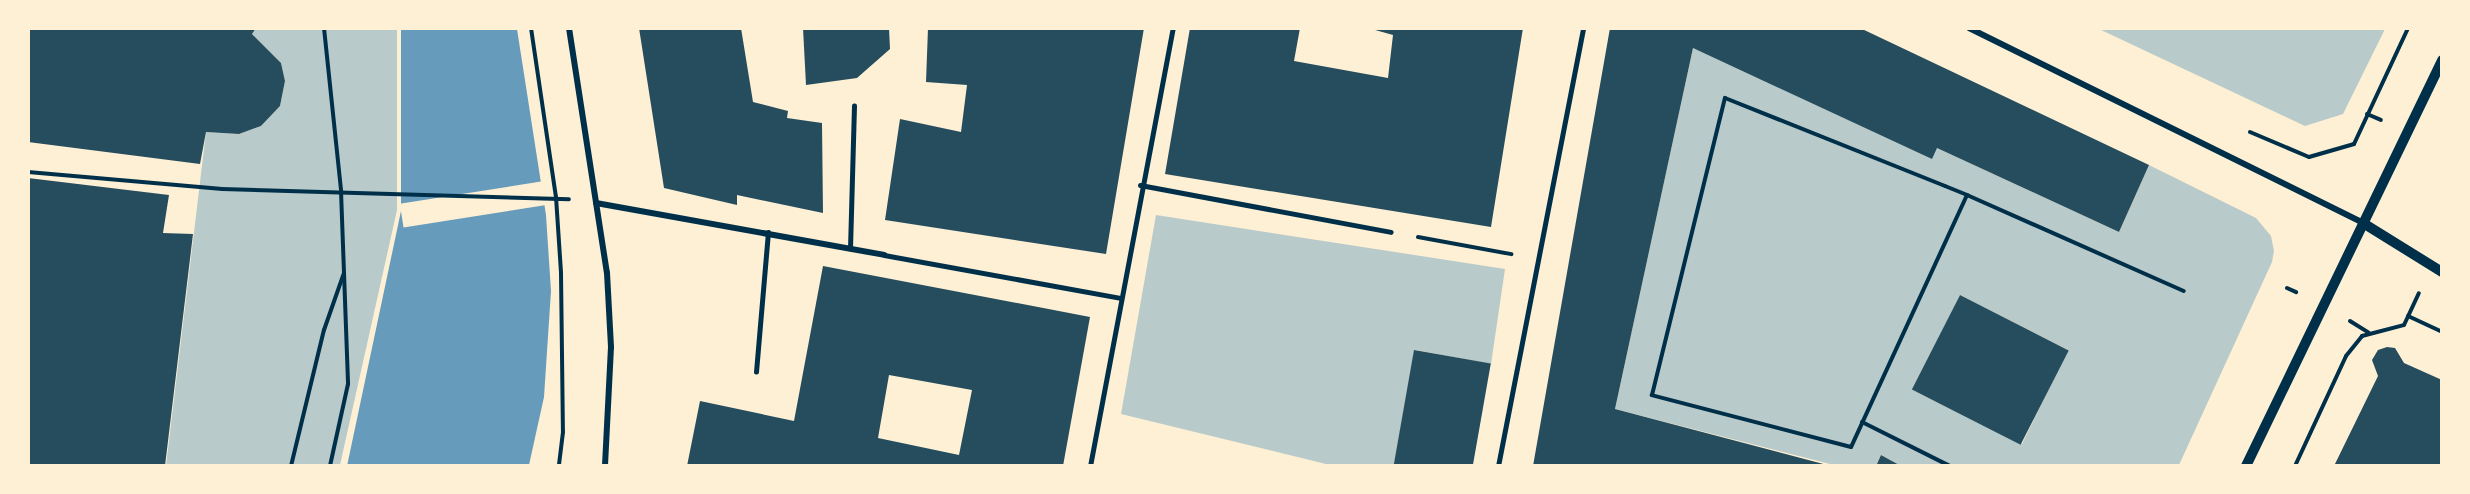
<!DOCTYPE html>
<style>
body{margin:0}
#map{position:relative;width:2470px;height:494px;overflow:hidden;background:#fdf0d5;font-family:Mulish,sans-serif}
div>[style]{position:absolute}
.green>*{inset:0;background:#b9caca}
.water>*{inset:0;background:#669bbc}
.pier>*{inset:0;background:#fdf0d5;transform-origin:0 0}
.building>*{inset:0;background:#264d5e;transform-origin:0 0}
.path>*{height:4px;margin:-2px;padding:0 2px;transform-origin:2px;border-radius:2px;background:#003049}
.service>*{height:4.5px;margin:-2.25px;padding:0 2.25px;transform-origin:2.25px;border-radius:2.25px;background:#003049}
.pedestrian>*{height:5px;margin:-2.5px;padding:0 2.5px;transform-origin:2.5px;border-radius:2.5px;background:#003049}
.minor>*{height:6px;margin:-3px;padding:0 3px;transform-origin:3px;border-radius:3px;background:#003049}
.tertiary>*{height:10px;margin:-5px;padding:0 5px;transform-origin:5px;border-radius:5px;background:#003049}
span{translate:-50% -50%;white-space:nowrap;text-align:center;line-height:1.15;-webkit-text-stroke:6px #fdf0d5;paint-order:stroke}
.frame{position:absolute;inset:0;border:30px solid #fdf0d5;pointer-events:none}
</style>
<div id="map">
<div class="green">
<i style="clip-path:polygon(256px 28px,397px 29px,397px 210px,340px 465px,166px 466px,206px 132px,239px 134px,261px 126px,280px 106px,285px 81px,281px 63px,252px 34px)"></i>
<i style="clip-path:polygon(2099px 29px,2385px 29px,2343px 114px,2305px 126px)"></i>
<i style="clip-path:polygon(evenodd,1693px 48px,1937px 148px,2119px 232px,2149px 165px,2256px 218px,2271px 236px,2274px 251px,2272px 262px,2179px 465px,1901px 466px,1881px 455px,1876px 465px,1834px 465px,1615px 409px,1693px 48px,1960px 295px,2068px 350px,2022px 444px,1913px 390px,1960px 295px)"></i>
<i style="clip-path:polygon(1156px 215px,1505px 269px,1491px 364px,1415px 350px,1394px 465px,1330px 465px,1121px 414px)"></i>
</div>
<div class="water">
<i style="clip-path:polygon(401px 29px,517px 29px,546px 215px,551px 291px,544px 397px,529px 465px,347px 466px,401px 211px)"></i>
</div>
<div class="pier">
<i style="left:544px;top:181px;width:24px;height:146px;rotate:81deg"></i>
</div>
<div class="building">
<i style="clip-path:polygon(28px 28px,256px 28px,252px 34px,281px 63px,285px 81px,280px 106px,261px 126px,239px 134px,206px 132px,200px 164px,28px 142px)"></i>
<i style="clip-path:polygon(639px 28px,741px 28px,753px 102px,788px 111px,787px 118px,822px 123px,823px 213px,737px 195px,737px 205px,664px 188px)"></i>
<i style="clip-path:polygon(803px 28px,889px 28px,890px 49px,857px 78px,806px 85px)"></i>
<i style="clip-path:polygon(928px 28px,1144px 28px,1106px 254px,885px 220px,900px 119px,961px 132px,967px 85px,926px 82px)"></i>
<i style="clip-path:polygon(1190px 28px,1300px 28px,1294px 61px,1388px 78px,1393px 35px,1368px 28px,1523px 28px,1491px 227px,1165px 174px)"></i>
<i style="clip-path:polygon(1610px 28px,1860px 28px,2149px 165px,2119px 232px,1937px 148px,1932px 159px,1693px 48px,1615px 409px,1831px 466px,1533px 466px)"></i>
<i style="clip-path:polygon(28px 178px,169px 195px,163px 233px,193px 234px,165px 466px,28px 466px)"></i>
<i style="clip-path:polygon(evenodd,823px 266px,1090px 317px,1063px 466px,687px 466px,700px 401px,794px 421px,823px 266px,889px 375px,972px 390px,959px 455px,878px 438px,889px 375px)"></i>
<i style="left:1960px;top:295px;width:122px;height:106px;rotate:27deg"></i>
<i style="clip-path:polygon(2387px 347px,2395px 348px,2404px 363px,2442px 380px,2441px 466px,2334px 466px,2378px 376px,2372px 360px,2378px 350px)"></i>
<i style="left:1414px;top:350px;width:78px;height:118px;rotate:10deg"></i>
<i style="clip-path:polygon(1881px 455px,1901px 466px,1876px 466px)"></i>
</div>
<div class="path">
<i style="left:324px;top:28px;width:164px;rotate:84deg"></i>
<i style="left:341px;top:191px;width:193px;rotate:87.9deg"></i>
<i style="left:348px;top:384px;width:84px;rotate:102.4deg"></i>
<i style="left:531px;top:28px;width:171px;rotate:81.6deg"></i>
<i style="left:556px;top:197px;width:76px;rotate:86.2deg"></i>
<i style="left:561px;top:273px;width:159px;rotate:89.3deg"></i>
<i style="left:563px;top:432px;width:34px;rotate:97deg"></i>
<i style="left:2367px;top:114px;width:15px;rotate:23deg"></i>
<i style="left:2250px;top:132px;width:64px;rotate:23deg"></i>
<i style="left:2309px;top:157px;width:47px;rotate:-16.1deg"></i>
<i style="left:2354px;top:144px;width:128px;rotate:-65deg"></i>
<i style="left:28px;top:172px;width:195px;rotate:5deg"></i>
<i style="left:222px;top:189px;width:347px;rotate:1.7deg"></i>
<i style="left:1967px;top:195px;width:277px;rotate:114.7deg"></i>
<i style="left:1851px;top:447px;width:206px;rotate:-165.4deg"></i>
<i style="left:1652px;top:395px;width:306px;rotate:-76.2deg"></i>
<i style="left:1725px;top:98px;width:237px;rotate:21.8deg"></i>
<i style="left:1945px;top:186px;width:24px;rotate:22deg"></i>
<i style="left:1967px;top:195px;width:237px;rotate:23.9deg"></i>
<i style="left:1418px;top:237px;width:95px;rotate:10.4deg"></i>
<i style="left:2287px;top:288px;width:10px;rotate:24deg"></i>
<i style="left:2408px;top:316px;width:38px;rotate:25deg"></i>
<i style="left:2350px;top:321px;width:22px;rotate:32deg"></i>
<i style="left:1862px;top:422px;width:98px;rotate:26.6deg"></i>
<i style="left:291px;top:466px;width:140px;rotate:-76.4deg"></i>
<i style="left:324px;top:330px;width:60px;rotate:-70.7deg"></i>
<i style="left:2295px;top:466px;width:121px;rotate:-65.1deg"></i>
<i style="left:2346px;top:356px;width:26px;rotate:-51deg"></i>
<i style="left:2362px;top:336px;width:43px;rotate:-14.7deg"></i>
<i style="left:2404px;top:325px;width:35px;rotate:-65deg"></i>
</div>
<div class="service">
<i style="left:850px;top:249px;width:143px;rotate:-88.4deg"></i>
<i style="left:756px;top:372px;width:140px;rotate:-85.1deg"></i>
</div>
<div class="pedestrian">
<i style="left:1140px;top:185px;width:255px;rotate:10.6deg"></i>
<i style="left:884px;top:255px;width:240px;rotate:10.3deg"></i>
<i style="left:1090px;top:466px;width:446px;rotate:-79.3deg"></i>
<i style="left:1498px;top:466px;width:446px;rotate:-79deg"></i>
</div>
<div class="minor">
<i style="left:569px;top:28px;width:248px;rotate:81.2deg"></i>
<i style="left:607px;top:273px;width:74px;rotate:86.9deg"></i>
<i style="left:611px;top:347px;width:119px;rotate:92.9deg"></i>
<i style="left:1969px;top:28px;width:440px;rotate:26.3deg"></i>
<i style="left:596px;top:203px;width:293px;rotate:10.2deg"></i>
</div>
<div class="tertiary">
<i style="left:2363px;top:223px;width:93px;rotate:31.8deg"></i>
<i style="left:2246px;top:466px;width:451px;rotate:-64.2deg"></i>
</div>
<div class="frame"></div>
</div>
